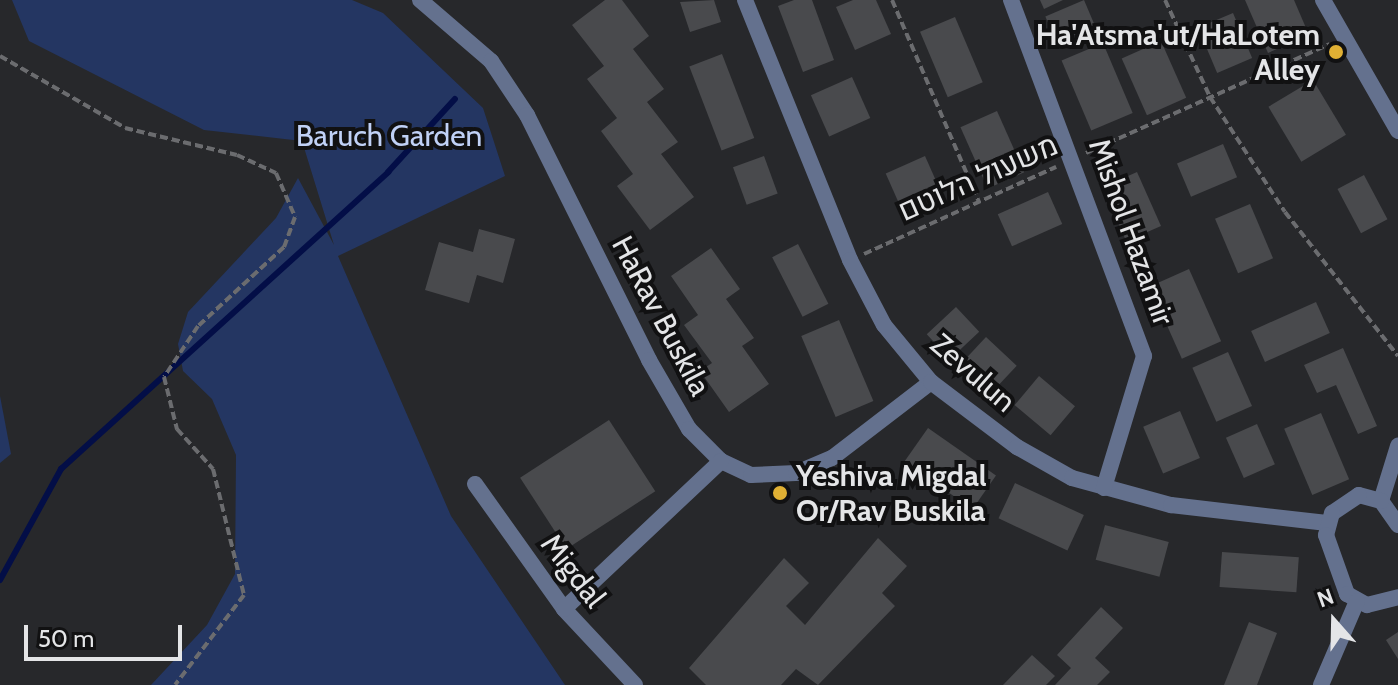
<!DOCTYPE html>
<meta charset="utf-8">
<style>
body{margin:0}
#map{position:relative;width:1398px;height:685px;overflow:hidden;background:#27282b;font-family:Cabin,Heebo,sans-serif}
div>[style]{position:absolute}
.green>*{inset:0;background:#243662}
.stream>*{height:6px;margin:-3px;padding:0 3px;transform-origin:3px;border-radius:3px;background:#030e47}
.building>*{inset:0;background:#494a4d;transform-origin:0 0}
.path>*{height:4px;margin-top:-2px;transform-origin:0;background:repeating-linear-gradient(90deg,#6b6c6f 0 8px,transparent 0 12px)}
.minor>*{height:16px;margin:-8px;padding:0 8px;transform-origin:8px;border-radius:8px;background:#64718e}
.tertiary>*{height:16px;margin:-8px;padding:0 8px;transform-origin:8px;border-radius:8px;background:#64718e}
.dots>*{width:22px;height:22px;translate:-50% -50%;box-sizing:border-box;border:4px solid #111112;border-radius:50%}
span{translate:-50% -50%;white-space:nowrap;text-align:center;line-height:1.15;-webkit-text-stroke:8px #111112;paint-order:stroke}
.poi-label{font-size:30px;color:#e4e5e7;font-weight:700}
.right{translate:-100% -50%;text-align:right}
.left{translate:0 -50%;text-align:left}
.park-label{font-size:30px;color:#c0d1f6}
.street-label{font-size:30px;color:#e4e5e7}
.north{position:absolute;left:1294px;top:581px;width:80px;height:80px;-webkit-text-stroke:6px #111112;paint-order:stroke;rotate:340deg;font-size:22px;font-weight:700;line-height:32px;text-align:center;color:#e4e5e7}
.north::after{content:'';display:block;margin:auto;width:28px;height:36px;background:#e4e5e7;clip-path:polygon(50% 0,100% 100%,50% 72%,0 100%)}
.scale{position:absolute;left:24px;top:625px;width:158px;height:36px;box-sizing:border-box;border:4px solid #e4e5e7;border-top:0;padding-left:10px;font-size:24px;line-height:28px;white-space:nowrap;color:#e4e5e7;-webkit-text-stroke:6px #111112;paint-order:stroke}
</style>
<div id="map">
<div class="green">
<i style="clip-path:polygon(12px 0,352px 0,383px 13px,483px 108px,505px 176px,338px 256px,451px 516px,565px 685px,151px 685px,207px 625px,235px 574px,236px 455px,212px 399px,183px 371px,178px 344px,188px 312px,276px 218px,298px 178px,334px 245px,302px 141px,204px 130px,29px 41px)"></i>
<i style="clip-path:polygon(0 396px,11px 454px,0 463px)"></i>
</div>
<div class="stream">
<i style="left:0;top:580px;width:127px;rotate:-61.2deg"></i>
<i style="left:61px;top:469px;width:442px;rotate:-42.2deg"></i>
<i style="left:388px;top:172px;width:99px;rotate:-47.5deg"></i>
</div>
<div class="building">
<i style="clip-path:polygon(605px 0,622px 0,649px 36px,633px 49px,664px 89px,647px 102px,678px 142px,661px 154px,694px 197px,650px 230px,617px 186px,633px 174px,601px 131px,617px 118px,587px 79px,604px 66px,572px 25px)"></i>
<i style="clip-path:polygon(714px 0,721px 22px,690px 32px,680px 2px)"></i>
<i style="clip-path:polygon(794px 0,812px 0,834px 60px,803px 72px,778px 6px)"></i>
<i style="clip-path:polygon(853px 0,876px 0,891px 34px,855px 50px,836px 7px)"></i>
<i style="clip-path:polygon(1040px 0,1063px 0,1044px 9px)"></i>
<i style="left:1084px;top:0;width:28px;height:42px;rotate:67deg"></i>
<i style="clip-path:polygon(1245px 0,1294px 0,1309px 35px,1268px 53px)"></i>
<i style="left:1233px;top:13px;width:49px;height:38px;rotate:67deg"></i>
<i style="left:955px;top:17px;width:71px;height:38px;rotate:67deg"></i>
<i style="left:1161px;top:41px;width:62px;height:43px;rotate:66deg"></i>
<i style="left:1103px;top:43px;width:76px;height:45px;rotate:67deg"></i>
<i style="left:722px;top:54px;width:90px;height:35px;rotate:69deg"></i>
<i style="left:852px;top:77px;width:45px;height:45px;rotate:66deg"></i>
<i style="left:1313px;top:80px;width:64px;height:52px;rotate:59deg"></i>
<i style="left:997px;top:111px;width:67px;height:40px;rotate:66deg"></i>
<i style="left:1223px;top:144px;width:36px;height:50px;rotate:67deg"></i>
<i style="left:764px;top:156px;width:40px;height:33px;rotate:70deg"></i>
<i style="left:925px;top:156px;width:36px;height:43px;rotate:66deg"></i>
<i style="left:1137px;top:172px;width:59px;height:38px;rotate:66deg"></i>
<i style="left:1364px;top:175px;width:50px;height:30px;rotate:62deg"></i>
<i style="left:1048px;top:192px;width:35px;height:55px;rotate:66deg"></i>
<i style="left:1250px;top:204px;width:59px;height:38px;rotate:67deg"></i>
<i style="clip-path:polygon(479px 229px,515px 239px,503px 283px,477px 275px,469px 303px,425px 290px,439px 242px,473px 252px)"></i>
<i style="left:798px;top:244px;width:67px;height:29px;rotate:63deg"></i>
<i style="clip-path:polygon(711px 248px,740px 289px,726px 299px,754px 338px,742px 346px,769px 384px,729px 412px,700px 371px,712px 363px,684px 325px,698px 315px,671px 276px)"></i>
<i style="left:1189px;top:269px;width:79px;height:43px;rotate:66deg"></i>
<i style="left:1316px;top:302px;width:34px;height:71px;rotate:66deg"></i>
<i style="left:956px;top:307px;width:34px;height:40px;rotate:47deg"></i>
<i style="left:839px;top:320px;width:88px;height:41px;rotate:67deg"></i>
<i style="left:986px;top:337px;width:42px;height:37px;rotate:43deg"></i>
<i style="clip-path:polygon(1343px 348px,1377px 426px,1358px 434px,1336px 385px,1317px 393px,1304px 365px)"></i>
<i style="left:1228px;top:352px;width:59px;height:39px;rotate:66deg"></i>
<i style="left:1039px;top:376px;width:47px;height:38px;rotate:40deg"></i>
<i style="left:1180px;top:411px;width:51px;height:40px;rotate:67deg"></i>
<i style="left:1321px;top:413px;width:72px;height:40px;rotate:67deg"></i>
<i style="left:609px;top:420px;width:85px;height:106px;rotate:57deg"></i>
<i style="left:1257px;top:424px;width:44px;height:34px;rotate:66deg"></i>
<i style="left:928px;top:428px;width:83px;height:41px;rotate:35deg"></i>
<i style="left:1015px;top:483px;width:76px;height:39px;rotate:25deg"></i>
<i style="left:1105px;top:525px;width:66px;height:36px;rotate:15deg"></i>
<i style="clip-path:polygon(878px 538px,907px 566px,882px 593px,895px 606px,818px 685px,796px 669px,781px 685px,706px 685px,689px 668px,784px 558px,809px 583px,786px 606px,805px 625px)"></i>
<i style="left:1222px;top:552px;width:77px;height:35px;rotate:4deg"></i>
<i style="clip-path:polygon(1101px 607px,1123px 628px,1095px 658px,1110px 672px,1097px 685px,1055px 685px,1071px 668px,1057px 655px)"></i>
<i style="clip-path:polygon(1249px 622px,1277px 633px,1257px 685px,1224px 685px)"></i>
<i style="clip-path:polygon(1398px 632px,1398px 659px,1386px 640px)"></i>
<i style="clip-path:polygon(1032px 655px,1055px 676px,1046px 685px,1003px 685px)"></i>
</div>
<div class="path">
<i style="left:892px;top:0;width:220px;rotate:66.7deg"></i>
<i style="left:1165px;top:0;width:107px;rotate:65.1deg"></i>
<i style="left:1210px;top:97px;width:137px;rotate:56.9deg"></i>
<i style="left:1285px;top:212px;width:183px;rotate:51.9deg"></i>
<i style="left:0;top:56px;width:144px;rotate:29.9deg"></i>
<i style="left:125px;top:128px;width:115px;rotate:13.6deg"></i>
<i style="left:237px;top:155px;width:43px;rotate:24.8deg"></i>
<i style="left:276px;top:173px;width:48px;rotate:66.6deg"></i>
<i style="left:295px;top:217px;width:32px;rotate:110deg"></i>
<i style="left:284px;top:247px;width:117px;rotate:137.4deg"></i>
<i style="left:198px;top:326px;width:61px;rotate:123.7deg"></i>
<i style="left:164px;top:377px;width:54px;rotate:76deg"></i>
<i style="left:177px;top:429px;width:54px;rotate:48deg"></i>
<i style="left:213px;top:469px;width:130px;rotate:76.2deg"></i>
<i style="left:244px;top:595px;width:113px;rotate:127.5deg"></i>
<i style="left:1086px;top:153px;width:267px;rotate:-24.1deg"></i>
<i style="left:864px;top:254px;width:211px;rotate:-24.4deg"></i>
</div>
<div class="minor">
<i style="left:420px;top:0;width:94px;rotate:40.7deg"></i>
<i style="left:491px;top:61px;width:65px;rotate:56.3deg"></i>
<i style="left:527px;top:115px;width:274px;rotate:63.5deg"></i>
<i style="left:649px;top:360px;width:80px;rotate:59.9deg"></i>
<i style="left:689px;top:429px;width:45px;rotate:45deg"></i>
<i style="left:721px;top:461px;width:33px;rotate:25deg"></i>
<i style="left:751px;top:475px;width:45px;rotate:-2.5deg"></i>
<i style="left:796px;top:473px;width:39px;rotate:-23deg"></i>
<i style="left:832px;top:458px;width:125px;rotate:-37.5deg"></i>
<i style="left:745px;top:0;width:280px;rotate:68deg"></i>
<i style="left:850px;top:260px;width:73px;rotate:62.4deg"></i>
<i style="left:884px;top:325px;width:74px;rotate:50.5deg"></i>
<i style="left:931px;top:382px;width:108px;rotate:37.1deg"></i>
<i style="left:1017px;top:447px;width:63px;rotate:29.4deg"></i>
<i style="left:1072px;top:478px;width:103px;rotate:15.3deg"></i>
<i style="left:1171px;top:505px;width:157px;rotate:6.6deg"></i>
<i style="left:1011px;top:0;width:380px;rotate:69.5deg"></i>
<i style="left:1144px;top:356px;width:138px;rotate:106.9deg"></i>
<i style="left:475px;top:484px;width:153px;rotate:54.5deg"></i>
<i style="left:564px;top:609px;width:104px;rotate:46.9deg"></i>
<i style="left:1381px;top:501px;width:58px;rotate:-72.8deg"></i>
<i style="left:1398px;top:525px;width:29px;rotate:-125deg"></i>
<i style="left:1381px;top:501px;width:23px;rotate:-165deg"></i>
<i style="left:1359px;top:495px;width:32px;rotate:146deg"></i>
<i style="left:1332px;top:513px;width:23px;rotate:105deg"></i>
<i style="left:1326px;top:535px;width:63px;rotate:70.4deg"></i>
<i style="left:1347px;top:594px;width:23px;rotate:29deg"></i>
<i style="left:1367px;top:605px;width:32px;rotate:-14deg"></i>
<i style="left:564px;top:609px;width:216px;rotate:-43.3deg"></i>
<i style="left:1321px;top:685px;width:91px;rotate:-66.8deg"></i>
</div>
<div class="tertiary">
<i style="left:1323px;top:0;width:151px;rotate:60.2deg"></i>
</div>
<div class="dots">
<i style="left:1336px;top:52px;background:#e0b034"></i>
<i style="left:780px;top:493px;background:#e0b034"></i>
</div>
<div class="poi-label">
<span class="right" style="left:1320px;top:52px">Ha'Atsma'ut/HaLotem<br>Alley</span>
<span class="left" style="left:796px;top:493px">Yeshiva Migdal<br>Or/Rav Buskila</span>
</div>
<div class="park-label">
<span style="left:389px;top:136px">Baruch Garden</span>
</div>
<div class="street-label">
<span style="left:978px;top:178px;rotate:-24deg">משעול הלוטם</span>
<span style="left:1131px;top:232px;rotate:70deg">Mishol Hazamir</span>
<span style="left:661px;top:316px;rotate:62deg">HaRav Buskila</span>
<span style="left:973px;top:373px;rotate:41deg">Zevulun</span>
<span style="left:573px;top:571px;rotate:52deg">Migdal</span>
</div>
<div class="north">N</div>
<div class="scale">50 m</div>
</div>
